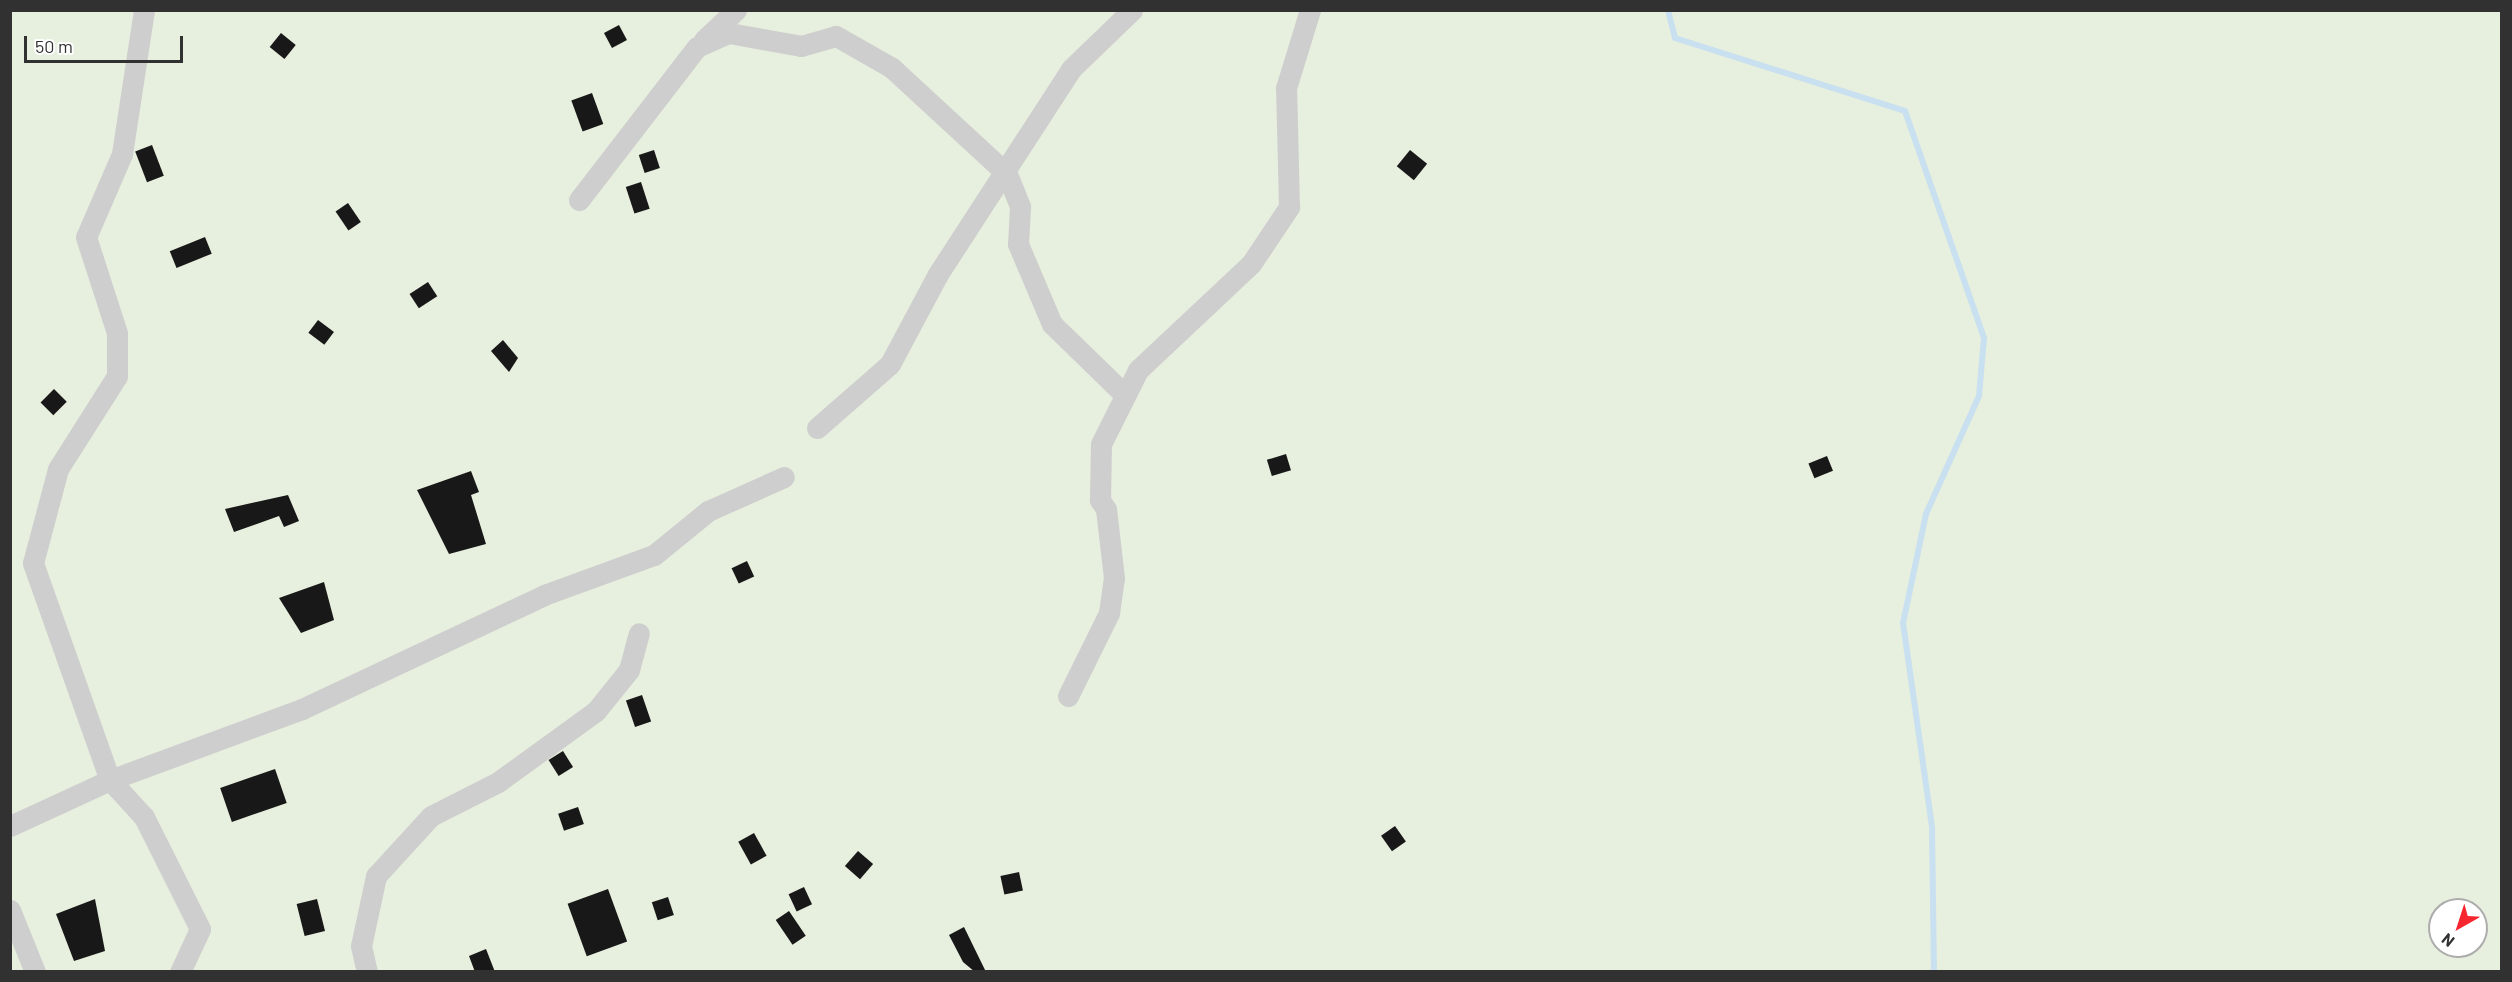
<!DOCTYPE html>
<style>
body{margin:0}
#map{position:relative;width:2512px;height:982px;overflow:hidden;background:#fff;font-family:Barlow,sans-serif}
div>[style]{position:absolute}
.green>*{inset:0;background:#e7efde}
.stream>*{height:6px;margin:-3px;padding:0 3px;transform-origin:3px;border-radius:3px;background:#c9e0f0}
.building>*{inset:0;background:#181818;transform-origin:0 0}
.minor>*{height:21px;margin:-10.5px;padding:0 10.5px;transform-origin:10.5px;border-radius:10.5px;background:#cecece}
span{translate:-50% -50%;white-space:nowrap;text-align:center;line-height:1.15;-webkit-text-stroke:6px #fff;paint-order:stroke}
.frame{position:absolute;inset:0;border:12px solid #313131;pointer-events:none}
.north{position:absolute;left:2428px;top:898px;width:60px;height:60px;box-sizing:border-box;background:#fff;border:2px solid #adadad;border-radius:50%;rotate:219deg;font-size:16px;font-weight:700;line-height:24px;text-align:center;color:#313131}
.north::after{content:'';display:block;margin:auto;width:21px;height:27px;background:#f6252e;clip-path:polygon(50% 0,100% 100%,50% 72%,0 100%)}
.scale{position:absolute;left:24px;top:36px;width:159px;height:27px;box-sizing:border-box;border:3px solid #313131;border-top:0;padding-left:8px;font-size:18px;line-height:21px;white-space:nowrap;color:#313131;-webkit-text-stroke:4px #fff;paint-order:stroke}
</style>
<div id="map">
<div class="green">
<i style="clip-path:polygon(evenodd,10px 11px,2501px 11px,2501px 971px,11px 971px,10px 11px,2440px 910px,2476px 910px,2476px 946px,2440px 946px,2440px 910px)"></i>
</div>
<div class="stream">
<i style="left:1668px;top:10px;width:29px;rotate:76deg"></i>
<i style="left:1675px;top:38px;width:241px;rotate:17.6deg"></i>
<i style="left:1905px;top:111px;width:240px;rotate:70.8deg"></i>
<i style="left:1984px;top:338px;width:58px;rotate:94.9deg"></i>
<i style="left:1979px;top:396px;width:129px;rotate:114.2deg"></i>
<i style="left:1926px;top:514px;width:111px;rotate:101.9deg"></i>
<i style="left:1903px;top:623px;width:207px;rotate:81.9deg"></i>
<i style="left:1932px;top:828px;width:144px;rotate:89.2deg"></i>
</div>
<div class="building">
<i style="left:619px;top:25px;width:17px;height:17px;rotate:62deg"></i>
<i style="left:281px;top:33px;width:19px;height:18px;rotate:39deg"></i>
<i style="left:592px;top:93px;width:33px;height:22px;rotate:70deg"></i>
<i style="left:152px;top:145px;width:33px;height:18px;rotate:69deg"></i>
<i style="left:654px;top:150px;width:19px;height:16px;rotate:72deg"></i>
<i style="left:1410px;top:150px;width:22px;height:21px;rotate:39deg"></i>
<i style="left:641px;top:182px;width:28px;height:16px;rotate:72deg"></i>
<i style="left:348px;top:203px;width:23px;height:15px;rotate:56deg"></i>
<i style="left:205px;top:237px;width:18px;height:38px;rotate:68deg"></i>
<i style="left:428px;top:282px;width:17px;height:22px;rotate:57deg"></i>
<i style="left:318px;top:320px;width:20px;height:16px;rotate:37deg"></i>
<i style="clip-path:polygon(503px 340px,518px 358px,509px 372px,491px 351px)"></i>
<i style="left:54px;top:389px;width:18px;height:19px;rotate:45deg"></i>
<i style="left:1286px;top:454px;width:17px;height:20px;rotate:73deg"></i>
<i style="left:1827px;top:456px;width:16px;height:20px;rotate:68deg"></i>
<i style="clip-path:polygon(471px 471px,479px 492px,471px 495px,486px 544px,449px 554px,417px 490px)"></i>
<i style="clip-path:polygon(288px 495px,299px 521px,284px 527px,279px 516px,234px 532px,225px 509px)"></i>
<i style="left:747px;top:561px;width:17px;height:17px;rotate:65deg"></i>
<i style="clip-path:polygon(324px 582px,334px 620px,301px 633px,279px 598px)"></i>
<i style="left:642px;top:695px;width:28px;height:17px;rotate:71deg"></i>
<i style="left:563px;top:751px;width:19px;height:17px;rotate:58deg"></i>
<i style="left:275px;top:769px;width:36px;height:58px;rotate:71deg"></i>
<i style="left:578px;top:807px;width:18px;height:21px;rotate:71deg"></i>
<i style="left:1395px;top:826px;width:19px;height:17px;rotate:55deg"></i>
<i style="left:754px;top:833px;width:26px;height:18px;rotate:61deg"></i>
<i style="left:858px;top:851px;width:20px;height:20px;rotate:41deg"></i>
<i style="left:1019px;top:872px;width:19px;height:19px;rotate:78deg"></i>
<i style="left:804px;top:887px;width:19px;height:17px;rotate:65deg"></i>
<i style="left:608px;top:889px;width:56px;height:43px;rotate:70deg"></i>
<i style="left:668px;top:897px;width:19px;height:17px;rotate:72deg"></i>
<i style="clip-path:polygon(95px 899px,105px 951px,74px 961px,56px 914px)"></i>
<i style="left:317px;top:899px;width:33px;height:21px;rotate:76deg"></i>
<i style="left:789px;top:911px;width:30px;height:16px;rotate:56deg"></i>
<i style="clip-path:polygon(964px 927px,986px 972px,975px 972px,963px 962px,949px 935px)"></i>
<i style="clip-path:polygon(486px 949px,495px 972px,475px 972px,469px 956px)"></i>
</div>
<div class="minor">
<i style="left:144px;top:10px;width:146px;rotate:98.7deg"></i>
<i style="left:122px;top:154px;width:90px;rotate:113.4deg"></i>
<i style="left:86px;top:237px;width:101px;rotate:72.1deg"></i>
<i style="left:117px;top:333px;width:43px;rotate:90deg"></i>
<i style="left:117px;top:376px;width:110px;rotate:122.4deg"></i>
<i style="left:58px;top:469px;width:97px;rotate:104.9deg"></i>
<i style="left:33px;top:563px;width:230px;rotate:70.5deg"></i>
<i style="left:110px;top:780px;width:50px;rotate:47.4deg"></i>
<i style="left:144px;top:817px;width:125px;rotate:63.4deg"></i>
<i style="left:200px;top:929px;width:47px;rotate:114.9deg"></i>
<i style="left:704px;top:40px;width:44px;rotate:-43.2deg"></i>
<i style="left:579px;top:200px;width:193px;rotate:-52.4deg"></i>
<i style="left:697px;top:47px;width:35px;rotate:-24deg"></i>
<i style="left:729px;top:33px;width:73px;rotate:10.2deg"></i>
<i style="left:801px;top:46px;width:36px;rotate:-16deg"></i>
<i style="left:836px;top:36px;width:64px;rotate:29.7deg"></i>
<i style="left:892px;top:68px;width:156px;rotate:42.7deg"></i>
<i style="left:1007px;top:174px;width:35px;rotate:68deg"></i>
<i style="left:1020px;top:207px;width:37px;rotate:93deg"></i>
<i style="left:1018px;top:244px;width:87px;rotate:67deg"></i>
<i style="left:1052px;top:324px;width:102px;rotate:44.2deg"></i>
<i style="left:817px;top:428px;width:97px;rotate:-41.2deg"></i>
<i style="left:890px;top:364px;width:102px;rotate:-61.9deg"></i>
<i style="left:938px;top:274px;width:244px;rotate:-57deg"></i>
<i style="left:1071px;top:69px;width:85px;rotate:-44deg"></i>
<i style="left:1068px;top:696px;width:93px;rotate:-63.7deg"></i>
<i style="left:1109px;top:613px;width:35px;rotate:-82deg"></i>
<i style="left:1114px;top:578px;width:69px;rotate:-96.6deg"></i>
<i style="left:1106px;top:509px;width:11px;rotate:-124deg"></i>
<i style="left:1100px;top:500px;width:56px;rotate:-89deg"></i>
<i style="left:1101px;top:444px;width:83px;rotate:-63.4deg"></i>
<i style="left:1138px;top:370px;width:155px;rotate:-43.2deg"></i>
<i style="left:1251px;top:264px;width:69px;rotate:-56.3deg"></i>
<i style="left:1289px;top:207px;width:119px;rotate:-91.4deg"></i>
<i style="left:1286px;top:88px;width:82px;rotate:-72.9deg"></i>
<i style="left:10px;top:826px;width:110px;rotate:-24.7deg"></i>
<i style="left:110px;top:780px;width:205px;rotate:-20.3deg"></i>
<i style="left:302px;top:709px;width:268px;rotate:-25.2deg"></i>
<i style="left:544px;top:595px;width:117px;rotate:-20deg"></i>
<i style="left:654px;top:555px;width:70px;rotate:-39.2deg"></i>
<i style="left:708px;top:511px;width:83px;rotate:-24.1deg"></i>
<i style="left:10px;top:910px;width:67px;rotate:68deg"></i>
<i style="left:367px;top:972px;width:27px;rotate:-103deg"></i>
<i style="left:361px;top:946px;width:72px;rotate:-77.9deg"></i>
<i style="left:376px;top:876px;width:81px;rotate:-47.5deg"></i>
<i style="left:431px;top:816px;width:75px;rotate:-26.9deg"></i>
<i style="left:498px;top:782px;width:121px;rotate:-35.9deg"></i>
<i style="left:596px;top:711px;width:53px;rotate:-51.2deg"></i>
<i style="left:629px;top:670px;width:38px;rotate:-75deg"></i>
</div>
<div class="frame"></div>
<div class="north">N</div>
<div class="scale">50 m</div>
</div>
